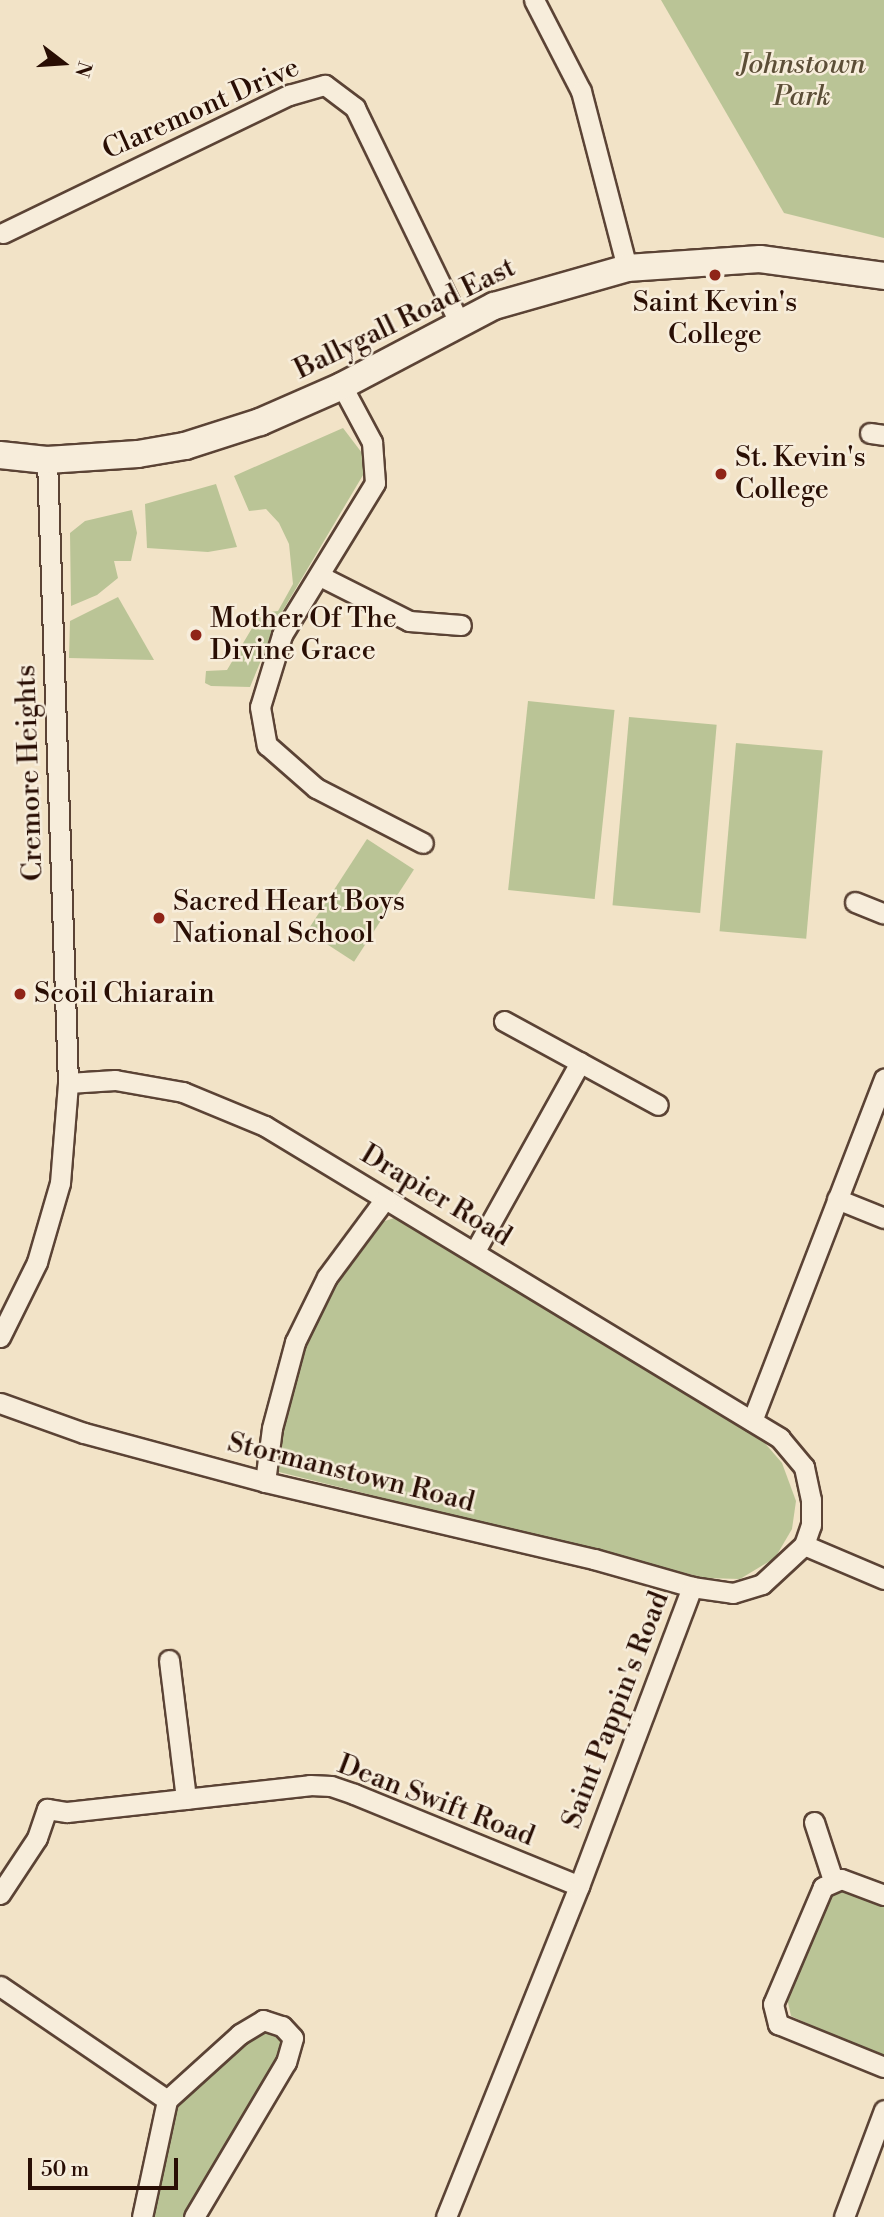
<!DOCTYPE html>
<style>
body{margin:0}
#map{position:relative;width:884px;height:2217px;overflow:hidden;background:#f2e3c7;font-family:"Libre Bodoni",serif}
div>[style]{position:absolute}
.green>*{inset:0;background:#bac496;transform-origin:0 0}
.roads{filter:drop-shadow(2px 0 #5b4335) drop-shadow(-2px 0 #5b4335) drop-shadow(0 2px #5b4335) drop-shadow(0 -2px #5b4335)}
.street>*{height:19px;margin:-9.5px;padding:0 9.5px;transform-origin:9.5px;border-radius:9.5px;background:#f7eddb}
.secondary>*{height:26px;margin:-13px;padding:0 13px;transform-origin:13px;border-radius:13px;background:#f7eddb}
.dots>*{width:19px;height:19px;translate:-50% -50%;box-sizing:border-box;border:4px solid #f7eddb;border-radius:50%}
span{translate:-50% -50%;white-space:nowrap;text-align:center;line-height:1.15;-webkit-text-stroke:5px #f7eddb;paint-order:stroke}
.park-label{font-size:28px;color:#5c4e37;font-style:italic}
.street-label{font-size:28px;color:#290e04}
.poi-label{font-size:28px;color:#290e04}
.left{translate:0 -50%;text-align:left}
.north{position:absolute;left:28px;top:28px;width:70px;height:70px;-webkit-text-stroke:5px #f7eddb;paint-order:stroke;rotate:107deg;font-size:19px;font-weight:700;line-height:28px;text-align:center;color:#290e04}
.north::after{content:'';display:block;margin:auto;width:24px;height:32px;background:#290e04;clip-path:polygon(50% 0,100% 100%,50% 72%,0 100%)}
.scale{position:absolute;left:28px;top:2158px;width:150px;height:32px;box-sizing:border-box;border:4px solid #290e04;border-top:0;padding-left:9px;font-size:21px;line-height:24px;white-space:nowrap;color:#290e04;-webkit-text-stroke:5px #f7eddb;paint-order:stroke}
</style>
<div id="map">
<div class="green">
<i style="clip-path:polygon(661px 0,884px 0,884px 238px,784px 213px)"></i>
<i style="clip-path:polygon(343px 428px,362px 453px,366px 470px,279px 617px,250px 687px,211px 686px,205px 683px,206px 671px,227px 670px,261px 613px,278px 611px,293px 584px,289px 544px,279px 523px,266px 509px,249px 511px,234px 476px)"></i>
<i style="clip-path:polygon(216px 484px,237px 547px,208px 552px,147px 548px,145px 504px)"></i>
<i style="clip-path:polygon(132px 510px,137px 533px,131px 561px,114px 561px,118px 578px,97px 595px,71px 606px,70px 533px,85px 521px)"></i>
<i style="clip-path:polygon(118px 597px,154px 660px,69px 658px,70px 621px)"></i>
<i style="left:528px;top:701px;width:87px;height:190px;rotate:6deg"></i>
<i style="left:629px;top:717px;width:88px;height:189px;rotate:5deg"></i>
<i style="left:736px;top:743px;width:87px;height:189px;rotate:5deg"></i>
<i style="left:367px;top:839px;width:56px;height:110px;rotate:33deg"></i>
<i style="clip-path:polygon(397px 1217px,758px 1435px,782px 1463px,796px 1501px,792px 1529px,775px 1558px,740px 1579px,705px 1578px,279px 1472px,274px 1458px,299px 1350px,352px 1258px,382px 1222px)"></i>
<i style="clip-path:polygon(842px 1887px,884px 1905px,884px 2058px,791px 2016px,787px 1998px,828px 1896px)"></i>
<i style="clip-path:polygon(268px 2024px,290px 2033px,195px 2217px,146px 2217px,147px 2197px,177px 2106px,212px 2069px)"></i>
</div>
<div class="roads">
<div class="street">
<i style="left:534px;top:0;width:102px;rotate:62.7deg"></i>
<i style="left:581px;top:91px;width:183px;rotate:75.4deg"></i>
<i style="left:3px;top:233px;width:318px;rotate:-25.8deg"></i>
<i style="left:289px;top:95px;width:37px;rotate:-16deg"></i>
<i style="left:325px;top:85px;width:38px;rotate:37deg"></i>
<i style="left:355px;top:108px;width:238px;rotate:64.1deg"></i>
<i style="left:342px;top:386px;width:64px;rotate:61.8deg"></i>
<i style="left:372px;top:442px;width:41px;rotate:85.8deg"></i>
<i style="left:375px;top:483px;width:178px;rotate:121.5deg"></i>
<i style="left:282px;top:635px;width:75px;rotate:107deg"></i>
<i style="left:260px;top:707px;width:39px;rotate:80deg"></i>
<i style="left:267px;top:745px;width:65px;rotate:41.3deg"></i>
<i style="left:316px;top:788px;width:120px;rotate:27.2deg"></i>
<i style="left:870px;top:433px;width:14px;rotate:8deg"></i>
<i style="left:320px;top:576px;width:100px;rotate:26.8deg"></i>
<i style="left:409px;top:621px;width:52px;rotate:4.4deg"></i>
<i style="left:855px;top:902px;width:31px;rotate:22deg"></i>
<i style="left:504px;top:1021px;width:175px;rotate:28.6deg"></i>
<i style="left:837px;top:1199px;width:51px;rotate:22deg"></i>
<i style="left:475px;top:1251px;width:216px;rotate:-60.9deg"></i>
<i style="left:0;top:1337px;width:84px;rotate:-63.7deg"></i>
<i style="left:37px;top:1262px;width:82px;rotate:-73.8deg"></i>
<i style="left:60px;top:1183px;width:100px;rotate:-85.4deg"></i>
<i style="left:68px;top:1083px;width:623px;rotate:-91.93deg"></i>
<i style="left:0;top:1403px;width:89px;rotate:19.7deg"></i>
<i style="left:84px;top:1433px;width:188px;rotate:15.1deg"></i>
<i style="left:265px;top:1482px;width:338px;rotate:13.2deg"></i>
<i style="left:594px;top:1559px;width:102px;rotate:15.9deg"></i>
<i style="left:692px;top:1587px;width:41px;rotate:8.3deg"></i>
<i style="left:733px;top:1593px;width:30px;rotate:-17deg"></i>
<i style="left:762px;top:1584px;width:57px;rotate:-42.9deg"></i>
<i style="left:804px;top:1545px;width:21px;rotate:-71deg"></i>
<i style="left:811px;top:1525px;width:25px;rotate:-90deg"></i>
<i style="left:811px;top:1500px;width:34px;rotate:-102deg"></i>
<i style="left:804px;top:1467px;width:38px;rotate:-130deg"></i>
<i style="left:780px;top:1438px;width:602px;rotate:-148.79deg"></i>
<i style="left:265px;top:1126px;width:89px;rotate:-157.5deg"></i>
<i style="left:183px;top:1092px;width:69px;rotate:-170deg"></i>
<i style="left:115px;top:1080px;width:47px;rotate:176.3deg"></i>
<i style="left:752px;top:1421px;width:367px;rotate:-68.9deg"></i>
<i style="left:265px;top:1482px;width:54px;rotate:-82.6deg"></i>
<i style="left:272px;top:1428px;width:89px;rotate:-75deg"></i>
<i style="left:295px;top:1342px;width:72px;rotate:-63.8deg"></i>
<i style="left:327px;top:1277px;width:97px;rotate:-53.4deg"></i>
<i style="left:804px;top:1545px;width:87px;rotate:23deg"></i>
<i style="left:169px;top:1660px;width:140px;rotate:83deg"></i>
<i style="left:814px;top:1822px;width:61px;rotate:71.9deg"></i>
<i style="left:0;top:1894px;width:67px;rotate:-56.5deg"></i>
<i style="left:37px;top:1838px;width:31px;rotate:-71deg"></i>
<i style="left:47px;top:1809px;width:20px;rotate:9deg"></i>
<i style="left:67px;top:1812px;width:244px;rotate:-6.3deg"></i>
<i style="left:310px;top:1785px;width:21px;rotate:3deg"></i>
<i style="left:331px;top:1786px;width:24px;rotate:19deg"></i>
<i style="left:354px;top:1794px;width:243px;rotate:22.2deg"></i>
<i style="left:884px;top:1895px;width:46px;rotate:-159.6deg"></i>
<i style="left:841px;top:1879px;width:20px;rotate:156deg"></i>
<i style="left:823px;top:1887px;width:127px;rotate:113.1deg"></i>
<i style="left:773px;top:2004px;width:21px;rotate:76deg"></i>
<i style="left:778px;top:2024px;width:114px;rotate:22.1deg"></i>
<i style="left:0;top:1986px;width:202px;rotate:34.3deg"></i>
<i style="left:142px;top:2217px;width:120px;rotate:-77.9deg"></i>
<i style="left:167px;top:2100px;width:98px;rotate:-42.1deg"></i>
<i style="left:240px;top:2034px;width:27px;rotate:-31deg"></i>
<i style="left:263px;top:2020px;width:20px;rotate:18deg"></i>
<i style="left:282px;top:2026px;width:16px;rotate:47deg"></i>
<i style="left:293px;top:2038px;width:25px;rotate:106deg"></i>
<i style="left:286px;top:2062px;width:180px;rotate:120.7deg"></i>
<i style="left:446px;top:2217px;width:357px;rotate:-68.1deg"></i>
<i style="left:579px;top:1886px;width:320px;rotate:-69.3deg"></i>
<i style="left:844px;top:2217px;width:114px;rotate:-69.5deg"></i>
</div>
<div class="secondary">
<i style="left:0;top:455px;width:47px;rotate:6.1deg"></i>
<i style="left:47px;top:460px;width:91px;rotate:-3.8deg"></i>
<i style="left:138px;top:454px;width:48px;rotate:-9.7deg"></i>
<i style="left:185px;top:446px;width:79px;rotate:-17.7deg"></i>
<i style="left:260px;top:422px;width:90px;rotate:-23.7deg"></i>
<i style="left:342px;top:386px;width:172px;rotate:-27.8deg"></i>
<i style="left:494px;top:306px;width:138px;rotate:-15.9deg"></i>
<i style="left:627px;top:268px;width:133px;rotate:-3.9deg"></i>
<i style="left:760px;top:259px;width:125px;rotate:7.8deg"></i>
</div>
</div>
<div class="dots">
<i style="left:715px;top:275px;background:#8f2418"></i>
<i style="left:721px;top:474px;background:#8f2418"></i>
<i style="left:196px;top:635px;background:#8f2418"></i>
<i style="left:159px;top:918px;background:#8f2418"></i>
<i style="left:20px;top:994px;background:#8f2418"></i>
</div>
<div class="park-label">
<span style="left:802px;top:81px">Johnstown<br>Park</span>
</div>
<div class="street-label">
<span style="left:201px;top:109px;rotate:-24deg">Claremont Drive</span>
<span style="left:405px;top:319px;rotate:-26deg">Ballygall Road East</span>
<span style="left:30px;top:773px;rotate:-92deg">Cremore Heights</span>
<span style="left:436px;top:1196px;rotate:31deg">Drapier Road</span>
<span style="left:351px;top:1473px;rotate:14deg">Stormanstown Road</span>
<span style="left:616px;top:1710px;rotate:-69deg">Saint Pappin's Road</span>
<span style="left:436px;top:1801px;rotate:21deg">Dean Swift Road</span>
</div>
<div class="poi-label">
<span style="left:715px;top:319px">Saint Kevin's<br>College</span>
<span class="left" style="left:735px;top:474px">St. Kevin's<br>College</span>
<span class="left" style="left:210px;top:635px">Mother Of The<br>Divine Grace</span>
<span class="left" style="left:173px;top:918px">Sacred Heart Boys<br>National School</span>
<span class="left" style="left:34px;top:994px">Scoil Chiarain</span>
</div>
<div class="north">N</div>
<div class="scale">50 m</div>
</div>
